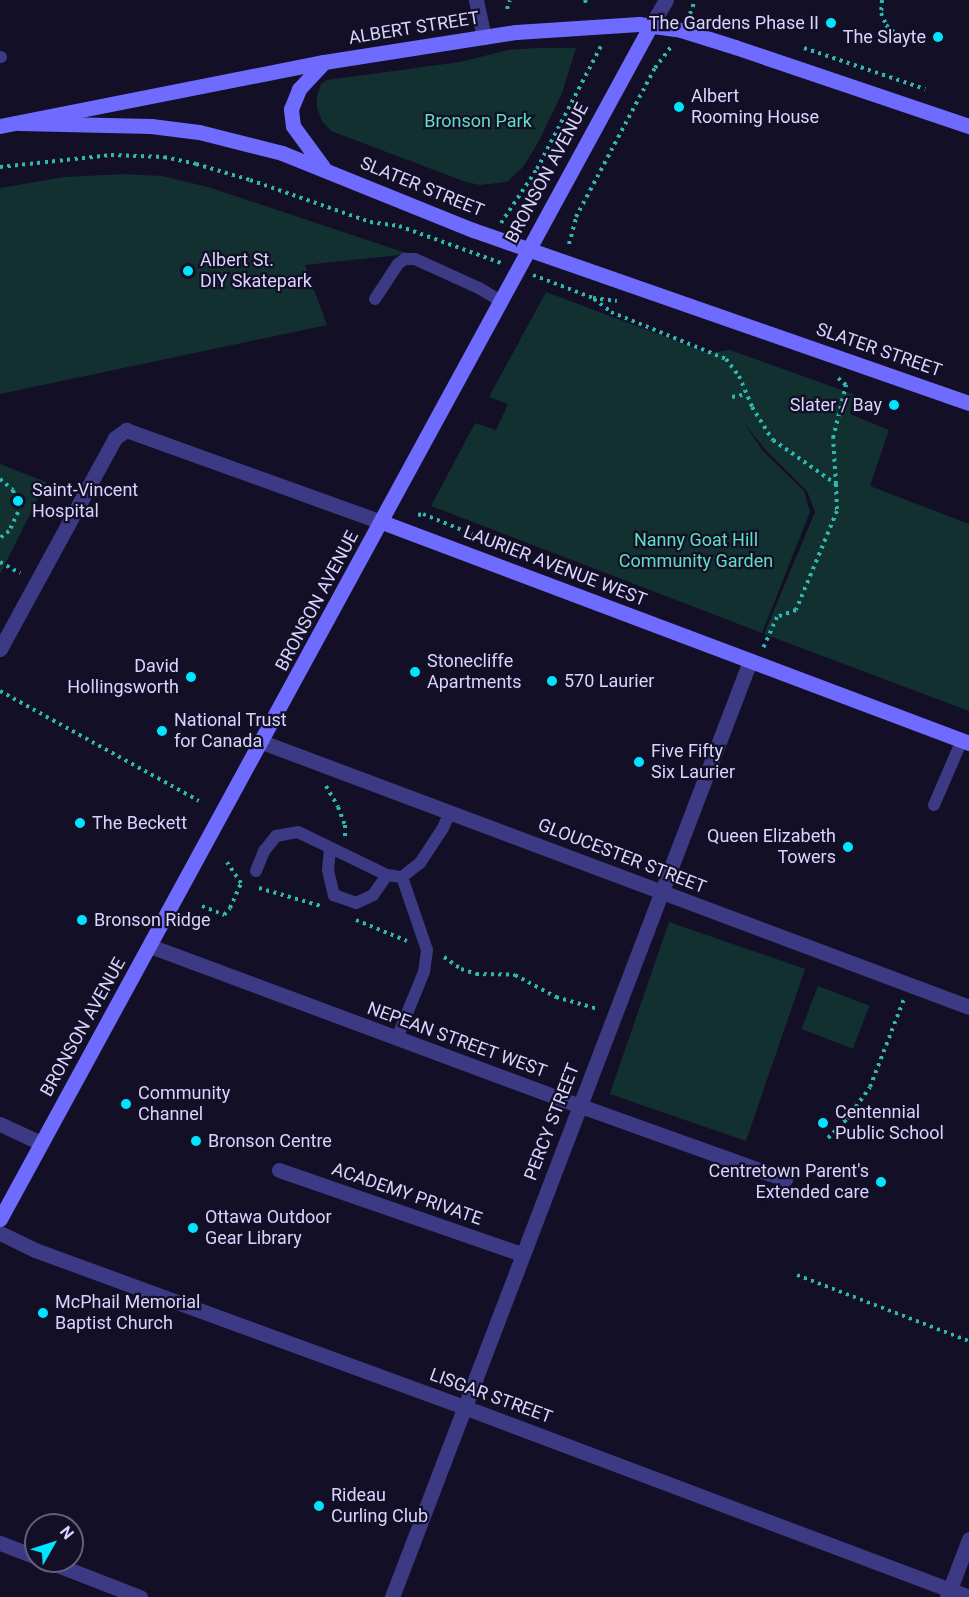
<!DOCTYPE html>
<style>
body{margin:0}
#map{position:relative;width:969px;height:1597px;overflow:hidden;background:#130f26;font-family:Roboto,sans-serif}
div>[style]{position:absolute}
.green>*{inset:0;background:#12302f;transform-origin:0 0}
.path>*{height:4px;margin-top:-2px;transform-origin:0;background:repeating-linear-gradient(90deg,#2fb8b0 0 3px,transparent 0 7.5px)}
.service>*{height:12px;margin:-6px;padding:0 6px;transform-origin:6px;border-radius:6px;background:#3d3a85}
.minor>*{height:15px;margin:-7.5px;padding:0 7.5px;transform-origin:7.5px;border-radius:7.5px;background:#3d3a85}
.secondary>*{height:15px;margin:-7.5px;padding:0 7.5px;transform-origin:7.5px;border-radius:7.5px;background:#6f6bff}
.dots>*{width:16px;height:16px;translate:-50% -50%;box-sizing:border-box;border:3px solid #130f26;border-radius:50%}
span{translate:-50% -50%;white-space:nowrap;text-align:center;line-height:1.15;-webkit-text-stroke:4.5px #130f26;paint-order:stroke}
.poi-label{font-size:18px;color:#d9d4ff}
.right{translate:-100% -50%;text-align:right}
.left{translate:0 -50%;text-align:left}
.street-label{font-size:18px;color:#d9d4ff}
.park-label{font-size:18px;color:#5fe0c0}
.north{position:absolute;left:24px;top:1513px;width:60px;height:60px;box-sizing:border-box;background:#130f26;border:2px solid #625e7d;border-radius:50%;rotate:51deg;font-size:16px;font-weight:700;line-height:24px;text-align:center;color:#d9d4ff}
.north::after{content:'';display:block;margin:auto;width:21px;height:27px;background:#00e5ff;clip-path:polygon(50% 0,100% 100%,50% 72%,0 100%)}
</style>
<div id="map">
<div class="green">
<i style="clip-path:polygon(536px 48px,576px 48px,562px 93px,539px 141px,523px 167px,507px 182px,480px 185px,466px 182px,331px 131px,322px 121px,317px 108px,317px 97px,321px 84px,327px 80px,460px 62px,508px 50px)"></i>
<i style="clip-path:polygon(124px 174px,162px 176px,208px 187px,409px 254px,305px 265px,327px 325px,0 394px,0 188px,64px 177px)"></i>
<i style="clip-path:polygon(546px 292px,709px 353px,730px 350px,853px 394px,850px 414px,889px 430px,870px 486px,969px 524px,969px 711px,764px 634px,815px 512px,807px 491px,764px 448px,743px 421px,762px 450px,804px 491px,810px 512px,762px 633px,431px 506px,475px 423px,496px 430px,508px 404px,489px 397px)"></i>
<i style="clip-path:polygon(0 464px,46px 482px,0 574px)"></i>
<i style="left:669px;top:922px;width:144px;height:182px;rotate:19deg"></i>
<i style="left:818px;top:986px;width:55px;height:46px;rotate:21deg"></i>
</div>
<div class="path">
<i style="left:585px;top:0;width:3px;rotate:72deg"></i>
<i style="left:882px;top:0;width:13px;rotate:94deg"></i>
<i style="left:881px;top:13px;width:13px;rotate:67deg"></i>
<i style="left:886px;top:25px;width:15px;rotate:42deg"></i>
<i style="left:507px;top:9px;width:9px;rotate:-72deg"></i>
<i style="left:690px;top:14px;width:15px;rotate:-70deg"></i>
<i style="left:804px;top:48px;width:128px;rotate:18.7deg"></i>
<i style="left:0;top:167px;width:112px;rotate:-6.2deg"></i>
<i style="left:111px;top:155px;width:53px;rotate:2.2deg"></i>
<i style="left:164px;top:157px;width:33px;rotate:12deg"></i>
<i style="left:196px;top:164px;width:56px;rotate:16.5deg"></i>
<i style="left:250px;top:180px;width:127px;rotate:19.3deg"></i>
<i style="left:370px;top:222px;width:29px;rotate:8deg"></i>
<i style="left:399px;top:226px;width:109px;rotate:19.9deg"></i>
<i style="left:501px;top:223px;width:65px;rotate:-56.3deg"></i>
<i style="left:537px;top:169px;width:141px;rotate:-62.5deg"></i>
<i style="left:569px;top:244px;width:28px;rotate:-75deg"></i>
<i style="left:576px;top:217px;width:169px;rotate:-62.1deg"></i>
<i style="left:655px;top:68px;width:26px;rotate:-53deg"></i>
<i style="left:533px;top:275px;width:64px;rotate:21deg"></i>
<i style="left:593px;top:298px;width:24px;rotate:7deg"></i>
<i style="left:594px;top:299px;width:21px;rotate:37deg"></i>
<i style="left:611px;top:312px;width:124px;rotate:22.2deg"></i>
<i style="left:726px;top:359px;width:21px;rotate:53deg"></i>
<i style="left:739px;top:376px;width:34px;rotate:67deg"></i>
<i style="left:752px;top:407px;width:39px;rotate:58deg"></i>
<i style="left:773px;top:440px;width:77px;rotate:34.9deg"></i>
<i style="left:836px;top:484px;width:27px;rotate:88deg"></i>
<i style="left:837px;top:511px;width:107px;rotate:112.5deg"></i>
<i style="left:796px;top:610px;width:20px;rotate:160deg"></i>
<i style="left:777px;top:617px;width:34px;rotate:114deg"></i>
<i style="left:732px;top:397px;width:15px;rotate:-11deg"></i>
<i style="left:0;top:479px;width:17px;rotate:40deg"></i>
<i style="left:13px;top:490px;width:23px;rotate:77deg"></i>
<i style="left:18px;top:512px;width:21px;rotate:115deg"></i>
<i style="left:9px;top:531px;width:11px;rotate:142deg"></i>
<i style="left:836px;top:484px;width:46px;rotate:-93.7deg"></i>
<i style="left:833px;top:438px;width:55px;rotate:-76.2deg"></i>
<i style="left:846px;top:385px;width:11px;rotate:-139deg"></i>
<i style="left:418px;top:515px;width:5px;rotate:-11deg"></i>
<i style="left:423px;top:514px;width:53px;rotate:22.2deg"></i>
<i style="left:0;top:562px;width:23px;rotate:29deg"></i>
<i style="left:0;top:691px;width:227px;rotate:28.9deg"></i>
<i style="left:326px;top:786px;width:24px;rotate:60deg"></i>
<i style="left:338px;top:807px;width:19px;rotate:69deg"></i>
<i style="left:345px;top:825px;width:12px;rotate:90deg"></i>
<i style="left:259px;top:888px;width:65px;rotate:16.2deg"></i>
<i style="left:202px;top:906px;width:24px;rotate:22deg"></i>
<i style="left:224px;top:915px;width:9px;rotate:-49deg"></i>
<i style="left:230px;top:908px;width:27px;rotate:-66deg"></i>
<i style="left:241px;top:883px;width:25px;rotate:-124deg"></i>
<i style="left:356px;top:920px;width:55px;rotate:22.4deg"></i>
<i style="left:444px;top:957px;width:21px;rotate:35deg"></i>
<i style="left:461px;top:969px;width:16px;rotate:18deg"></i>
<i style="left:476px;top:974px;width:39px;rotate:1deg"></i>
<i style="left:515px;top:975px;width:47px;rotate:28.2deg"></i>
<i style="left:556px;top:997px;width:44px;rotate:15.9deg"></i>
<i style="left:828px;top:1138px;width:27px;rotate:-45deg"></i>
<i style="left:847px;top:1119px;width:39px;rotate:-54deg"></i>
<i style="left:870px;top:1087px;width:94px;rotate:-68.9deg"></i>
<i style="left:797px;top:1275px;width:184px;rotate:21deg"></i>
</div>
<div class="service">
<i style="left:0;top:57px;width:1px"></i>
<i style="left:375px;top:299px;width:42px;rotate:-56.7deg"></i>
<i style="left:398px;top:264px;width:9px;rotate:-36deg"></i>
<i style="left:405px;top:259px;width:10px"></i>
<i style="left:415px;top:259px;width:70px;rotate:24.4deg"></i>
<i style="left:479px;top:288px;width:26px;rotate:31deg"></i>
<i style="left:934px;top:805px;width:71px;rotate:-66.7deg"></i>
<i style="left:330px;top:848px;width:22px;rotate:95deg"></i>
<i style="left:328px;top:870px;width:26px;rotate:77deg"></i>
<i style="left:334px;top:895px;width:23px;rotate:20deg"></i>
<i style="left:356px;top:903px;width:19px;rotate:-25deg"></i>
<i style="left:373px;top:895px;width:24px;rotate:-55deg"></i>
<i style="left:256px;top:871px;width:22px;rotate:-68deg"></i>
<i style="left:264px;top:851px;width:19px;rotate:-51deg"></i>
<i style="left:276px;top:836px;width:22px;rotate:-10deg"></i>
<i style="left:298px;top:832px;width:99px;rotate:25.8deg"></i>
<i style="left:387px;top:875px;width:15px;rotate:8deg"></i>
<i style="left:402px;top:877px;width:23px;rotate:-38deg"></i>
<i style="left:420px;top:863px;width:42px;rotate:-56.7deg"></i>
<i style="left:443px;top:828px;width:17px;rotate:-66deg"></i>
<i style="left:397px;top:1038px;width:71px;rotate:-67.8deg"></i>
<i style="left:424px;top:972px;width:22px;rotate:-82deg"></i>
<i style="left:427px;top:950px;width:77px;rotate:-108.9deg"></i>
</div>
<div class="minor">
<i style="left:476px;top:0;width:38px;rotate:78deg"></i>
<i style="left:651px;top:25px;width:29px;rotate:-59deg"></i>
<i style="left:0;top:649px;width:240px;rotate:-61.4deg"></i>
<i style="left:115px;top:438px;width:14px;rotate:-36deg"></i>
<i style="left:126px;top:430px;width:272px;rotate:19.8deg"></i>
<i style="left:262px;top:742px;width:755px;rotate:20.55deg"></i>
<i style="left:150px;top:946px;width:442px;rotate:20.4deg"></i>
<i style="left:564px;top:1100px;width:235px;rotate:19.7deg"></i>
<i style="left:0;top:1124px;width:45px;rotate:24.9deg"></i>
<i style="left:279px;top:1170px;width:257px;rotate:19.1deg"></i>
<i style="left:0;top:1233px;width:39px;rotate:26deg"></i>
<i style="left:35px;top:1250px;width:457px;rotate:20.1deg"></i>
<i style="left:464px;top:1407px;width:540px;rotate:20.62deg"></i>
<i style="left:0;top:1543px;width:39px;rotate:21deg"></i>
<i style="left:47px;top:1561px;width:100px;rotate:21.2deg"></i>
<i style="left:392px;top:1597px;width:1002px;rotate:-69.07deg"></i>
<i style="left:947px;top:1597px;width:62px;rotate:-69.2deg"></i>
</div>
<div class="secondary">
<i style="left:19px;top:123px;width:132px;rotate:1.3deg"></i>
<i style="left:151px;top:126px;width:48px;rotate:7.1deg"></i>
<i style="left:199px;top:132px;width:86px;rotate:14.2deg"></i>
<i style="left:282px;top:153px;width:206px;rotate:22deg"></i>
<i style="left:473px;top:230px;width:525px;rotate:19.23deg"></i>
<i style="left:0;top:126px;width:330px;rotate:-11.2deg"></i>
<i style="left:324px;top:62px;width:194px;rotate:-8.9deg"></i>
<i style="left:516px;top:32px;width:123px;rotate:-3.7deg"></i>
<i style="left:639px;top:24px;width:42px;rotate:8.1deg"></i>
<i style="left:681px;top:30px;width:57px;rotate:17.5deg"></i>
<i style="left:735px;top:47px;width:247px;rotate:18.7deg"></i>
<i style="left:323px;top:167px;width:51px;rotate:-126.2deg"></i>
<i style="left:293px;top:126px;width:17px;rotate:-97deg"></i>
<i style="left:291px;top:109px;width:22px;rotate:-68deg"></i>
<i style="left:299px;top:89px;width:37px;rotate:-47deg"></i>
<i style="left:382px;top:522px;width:627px;rotate:20.63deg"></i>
<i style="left:0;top:1219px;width:1360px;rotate:-61.4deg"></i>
</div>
<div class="dots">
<i style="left:831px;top:23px;background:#00e5ff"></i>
<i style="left:938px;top:37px;background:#00e5ff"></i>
<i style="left:679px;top:107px;background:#00e5ff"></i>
<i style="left:188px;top:271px;background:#00e5ff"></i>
<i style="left:894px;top:405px;background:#00e5ff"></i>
<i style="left:18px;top:501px;background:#00e5ff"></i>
<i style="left:415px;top:672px;background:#00e5ff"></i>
<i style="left:191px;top:677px;background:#00e5ff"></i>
<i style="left:552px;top:681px;background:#00e5ff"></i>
<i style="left:162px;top:731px;background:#00e5ff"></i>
<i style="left:639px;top:762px;background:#00e5ff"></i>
<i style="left:80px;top:823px;background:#00e5ff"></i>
<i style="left:848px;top:847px;background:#00e5ff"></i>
<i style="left:82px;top:920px;background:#00e5ff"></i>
<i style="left:126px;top:1104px;background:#00e5ff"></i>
<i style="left:823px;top:1123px;background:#00e5ff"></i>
<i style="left:196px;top:1141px;background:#00e5ff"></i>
<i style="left:881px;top:1182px;background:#00e5ff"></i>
<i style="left:193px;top:1228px;background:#00e5ff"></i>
<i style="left:43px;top:1313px;background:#00e5ff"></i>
<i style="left:319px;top:1506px;background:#00e5ff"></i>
</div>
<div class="poi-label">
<span class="right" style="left:819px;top:23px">The Gardens Phase II</span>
<span class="right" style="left:926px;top:37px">The Slayte</span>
<span class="left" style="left:691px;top:107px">Albert<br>Rooming House</span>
<span class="left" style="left:200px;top:271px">Albert St.<br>DIY Skatepark</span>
<span class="right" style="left:882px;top:405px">Slater / Bay</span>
<span class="left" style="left:32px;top:501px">Saint-Vincent<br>Hospital</span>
<span class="left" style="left:427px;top:672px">Stonecliffe<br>Apartments</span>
<span class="right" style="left:179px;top:677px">David<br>Hollingsworth</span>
<span class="left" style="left:564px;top:681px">570 Laurier</span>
<span class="left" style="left:174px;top:731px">National Trust<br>for Canada</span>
<span class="left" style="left:651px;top:762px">Five Fifty<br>Six Laurier</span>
<span class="left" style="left:92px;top:823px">The Beckett</span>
<span class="right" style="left:836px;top:847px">Queen Elizabeth<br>Towers</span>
<span class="left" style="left:94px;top:920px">Bronson Ridge</span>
<span class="left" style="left:138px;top:1104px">Community<br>Channel</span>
<span class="left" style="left:835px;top:1123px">Centennial<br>Public School</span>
<span class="left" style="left:208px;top:1141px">Bronson Centre</span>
<span class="right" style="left:869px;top:1182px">Centretown Parent's<br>Extended care</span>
<span class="left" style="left:205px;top:1228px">Ottawa Outdoor<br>Gear Library</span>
<span class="left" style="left:55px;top:1313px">McPhail Memorial<br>Baptist Church</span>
<span class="left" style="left:331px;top:1506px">Rideau<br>Curling Club</span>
</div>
<div class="street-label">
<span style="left:414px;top:28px;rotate:-9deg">ALBERT STREET</span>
<span style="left:547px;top:173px;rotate:-62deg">BRONSON AVENUE</span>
<span style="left:422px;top:187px;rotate:22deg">SLATER STREET</span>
<span style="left:879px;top:350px;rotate:19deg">SLATER STREET</span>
<span style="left:555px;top:566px;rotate:21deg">LAURIER AVENUE WEST</span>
<span style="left:317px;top:601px;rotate:-62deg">BRONSON AVENUE</span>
<span style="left:622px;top:856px;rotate:21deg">GLOUCESTER STREET</span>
<span style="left:83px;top:1027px;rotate:-61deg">BRONSON AVENUE</span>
<span style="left:457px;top:1040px;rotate:20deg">NEPEAN STREET WEST</span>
<span style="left:552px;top:1122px;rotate:-69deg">PERCY STREET</span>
<span style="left:407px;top:1194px;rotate:19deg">ACADEMY PRIVATE</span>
<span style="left:491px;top:1396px;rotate:20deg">LISGAR STREET</span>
</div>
<div class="park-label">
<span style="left:478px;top:121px">Bronson Park</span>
<span style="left:696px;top:551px">Nanny Goat Hill<br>Community Garden</span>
</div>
<div class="north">N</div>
</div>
